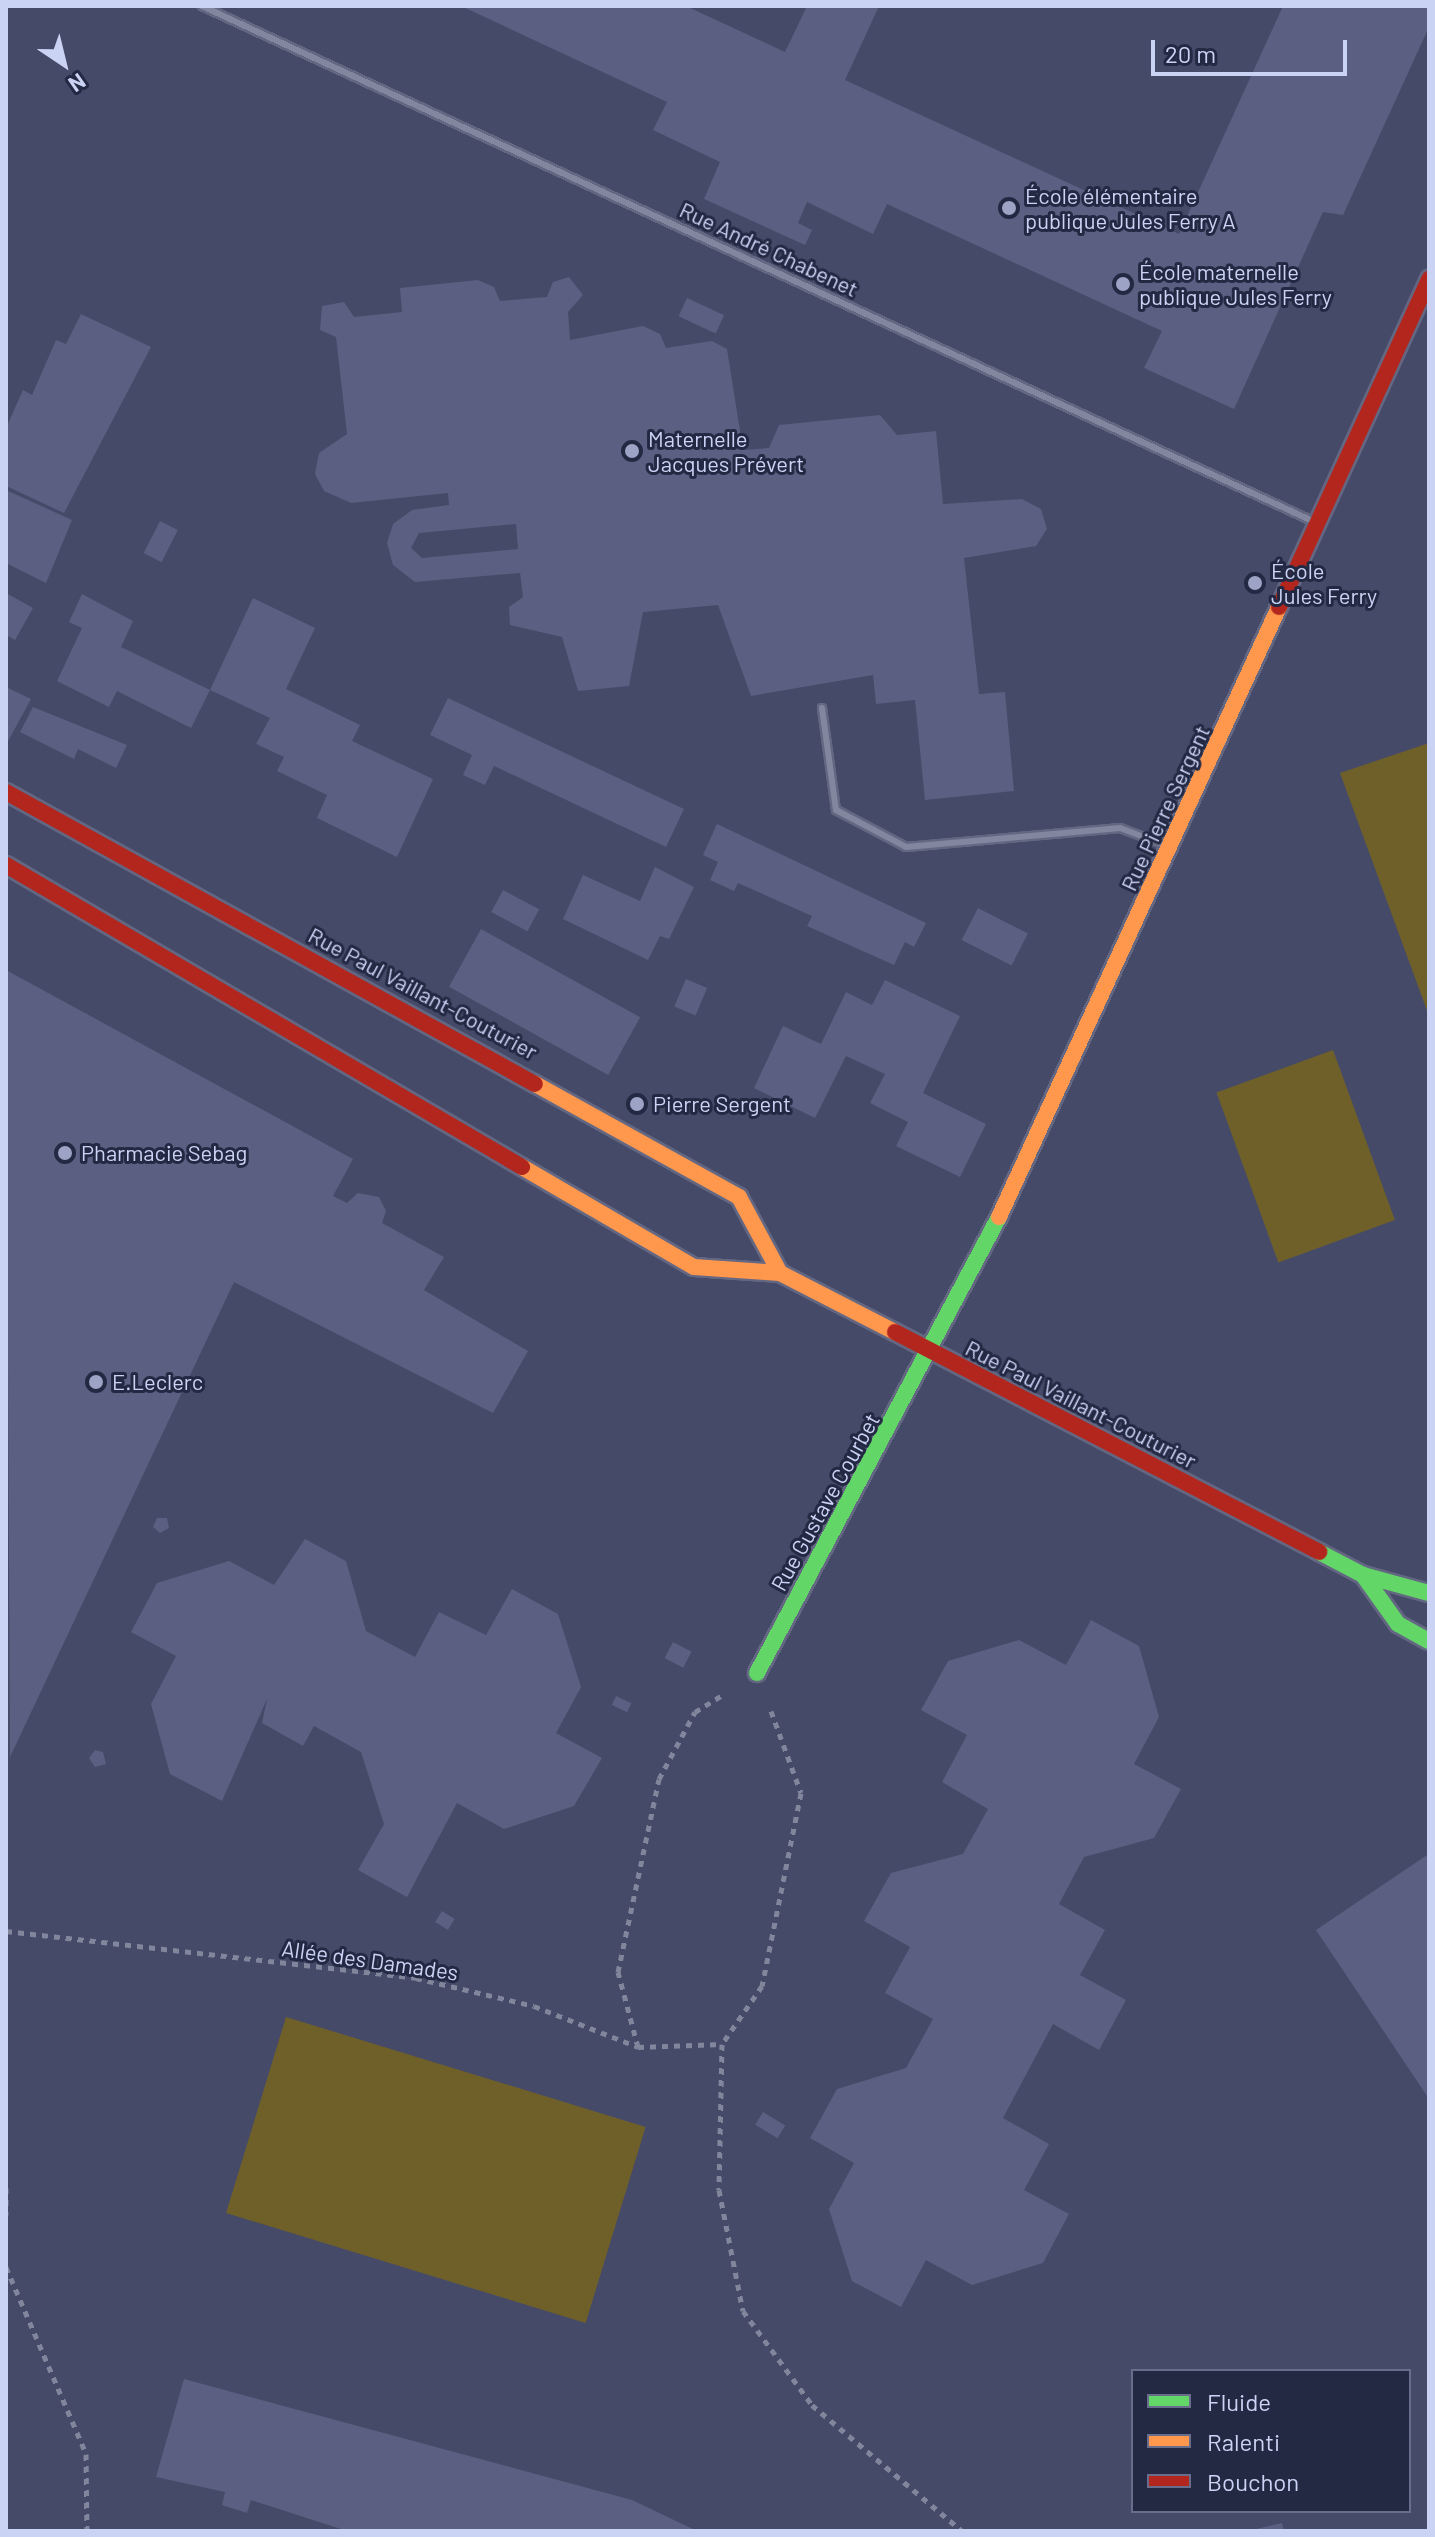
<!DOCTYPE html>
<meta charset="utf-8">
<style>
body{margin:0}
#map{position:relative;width:1435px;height:2537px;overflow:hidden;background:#454a68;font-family:Barlow,sans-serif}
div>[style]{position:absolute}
.green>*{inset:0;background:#6f602a;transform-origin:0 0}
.building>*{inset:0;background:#5b5f81;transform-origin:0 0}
.path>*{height:5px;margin-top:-2.5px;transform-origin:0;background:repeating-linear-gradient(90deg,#81869c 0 6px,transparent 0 12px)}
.roads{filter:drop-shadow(2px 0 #636782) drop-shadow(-2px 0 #636782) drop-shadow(0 2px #636782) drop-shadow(0 -2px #636782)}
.lane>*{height:6px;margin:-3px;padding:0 3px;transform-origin:3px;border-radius:3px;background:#82879f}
.fast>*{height:16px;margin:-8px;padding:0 8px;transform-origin:8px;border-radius:8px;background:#63d668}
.slow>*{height:16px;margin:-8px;padding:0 8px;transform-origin:8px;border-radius:8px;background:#ff974d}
.jam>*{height:16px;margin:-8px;padding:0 8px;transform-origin:8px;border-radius:8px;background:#b3261e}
.dots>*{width:22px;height:22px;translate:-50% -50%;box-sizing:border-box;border:4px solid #242943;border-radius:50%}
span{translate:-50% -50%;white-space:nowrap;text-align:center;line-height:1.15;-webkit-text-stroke:6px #242943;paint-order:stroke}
.poi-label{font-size:22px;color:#cbd3f5}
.left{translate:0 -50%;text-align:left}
.street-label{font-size:22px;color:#cbd3f5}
.frame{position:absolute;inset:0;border:8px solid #cbd3f5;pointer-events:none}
.legend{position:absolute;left:1131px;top:2369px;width:280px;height:144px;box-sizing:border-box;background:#242943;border:2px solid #676d8a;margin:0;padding:10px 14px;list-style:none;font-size:24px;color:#cbd3f5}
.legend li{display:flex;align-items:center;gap:16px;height:40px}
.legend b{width:40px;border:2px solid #676d8a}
.north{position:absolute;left:24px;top:24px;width:80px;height:80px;-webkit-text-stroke:6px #242943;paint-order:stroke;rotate:145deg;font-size:22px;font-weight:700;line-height:32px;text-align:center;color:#cbd3f5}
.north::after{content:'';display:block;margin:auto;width:28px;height:36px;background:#cbd3f5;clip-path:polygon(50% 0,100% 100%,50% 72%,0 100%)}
.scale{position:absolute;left:1151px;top:40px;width:196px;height:36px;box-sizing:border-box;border:4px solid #cbd3f5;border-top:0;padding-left:10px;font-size:24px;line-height:28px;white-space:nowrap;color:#cbd3f5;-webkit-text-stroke:6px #242943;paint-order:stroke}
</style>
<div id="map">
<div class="green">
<i style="clip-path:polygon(1429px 743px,1429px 1016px,1340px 773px)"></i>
<i style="left:1333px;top:1050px;width:181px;height:124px;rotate:70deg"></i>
<i style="left:286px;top:2017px;width:376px;height:205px;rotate:17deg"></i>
</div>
<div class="building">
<i style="clip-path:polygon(461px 6px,686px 6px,785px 52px,807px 6px,879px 6px,845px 80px,1179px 234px,1283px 6px,1429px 6px,1429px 27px,1343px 215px,1323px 212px,1234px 409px,1144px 368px,1162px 331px,887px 204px,873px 234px,807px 202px,798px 223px,812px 230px,805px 245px,704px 199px,720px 162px,653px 130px,667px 102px)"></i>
<i style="clip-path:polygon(evenodd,569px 277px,583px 295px,568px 312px,570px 340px,643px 326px,660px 334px,666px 348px,712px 341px,727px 349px,743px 450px,769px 448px,779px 425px,880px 415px,897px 435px,936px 431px,943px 504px,1022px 499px,1041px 509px,1047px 529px,1036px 546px,964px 558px,979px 694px,1005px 692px,1014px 791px,925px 800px,915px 700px,876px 704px,873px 675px,751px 696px,718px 605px,643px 612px,629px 686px,578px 691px,562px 637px,510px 625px,509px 607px,523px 597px,520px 573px,415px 582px,393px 565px,387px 543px,393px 524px,412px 510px,449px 505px,448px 493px,351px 503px,324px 491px,315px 474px,319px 453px,347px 434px,336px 337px,320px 330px,322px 306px,344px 302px,354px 317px,402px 312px,400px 288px,478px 280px,494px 287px,500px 301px,547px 297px,553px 282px,569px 277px,516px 524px,518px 549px,422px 558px,411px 548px,419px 533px,516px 524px)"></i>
<i style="left:687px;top:298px;width:41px;height:20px;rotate:25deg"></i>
<i style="clip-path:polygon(81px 314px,151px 347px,64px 513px,6px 486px,6px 428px,23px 390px,32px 395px,56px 340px,66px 344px)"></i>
<i style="clip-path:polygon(6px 490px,72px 520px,46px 583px,6px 563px)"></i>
<i style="left:160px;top:521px;width:20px;height:36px;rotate:27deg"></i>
<i style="clip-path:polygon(6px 593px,33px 608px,15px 640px,6px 635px)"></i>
<i style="clip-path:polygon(82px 594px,133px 621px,121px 647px,210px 690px,191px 728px,117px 691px,109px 707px,57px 681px,82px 628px,69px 622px)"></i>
<i style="clip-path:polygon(253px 598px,315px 628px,286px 689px,360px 725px,352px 741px,433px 779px,397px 857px,317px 818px,327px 795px,277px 771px,284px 757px,256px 744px,270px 718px,210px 690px)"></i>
<i style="clip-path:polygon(6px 687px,31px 699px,6px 745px)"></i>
<i style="clip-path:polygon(448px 698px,684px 809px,666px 847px,494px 766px,485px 785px,463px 775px,472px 755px,430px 735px)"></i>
<i style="clip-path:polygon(33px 707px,127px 745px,116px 768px,78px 749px,74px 759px,20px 732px)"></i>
<i style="clip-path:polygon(717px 824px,926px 923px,914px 947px,905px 942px,894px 965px,807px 926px,812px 916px,738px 883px,734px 891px,710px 880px,718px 862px,703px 855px)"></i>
<i style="clip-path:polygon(655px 867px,694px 887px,669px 939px,660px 936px,648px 960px,563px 919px,583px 875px,640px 901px)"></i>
<i style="left:503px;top:890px;width:41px;height:25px;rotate:28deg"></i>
<i style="left:978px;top:908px;width:56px;height:36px;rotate:27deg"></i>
<i style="left:481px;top:929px;width:182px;height:66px;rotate:29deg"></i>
<i style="clip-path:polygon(6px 970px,353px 1159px,333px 1196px,347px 1203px,358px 1193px,379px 1197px,386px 1211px,382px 1223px,444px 1257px,424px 1290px,528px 1351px,493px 1413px,234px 1282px,10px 1757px)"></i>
<i style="left:686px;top:979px;width:23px;height:30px;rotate:23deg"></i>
<i style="clip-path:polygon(885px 980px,960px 1016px,923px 1093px,986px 1124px,960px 1177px,896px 1146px,908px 1122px,870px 1103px,885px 1074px,846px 1056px,815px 1118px,754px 1088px,783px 1026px,821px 1044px,846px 992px,872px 1005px)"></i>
<i style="clip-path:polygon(157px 1518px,167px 1518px,169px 1528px,160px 1533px,153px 1527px)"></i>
<i style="clip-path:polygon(305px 1539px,346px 1561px,366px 1631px,415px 1657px,439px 1612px,486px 1635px,512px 1589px,558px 1614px,581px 1687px,556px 1733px,602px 1758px,574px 1806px,504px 1829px,457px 1803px,407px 1897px,358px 1870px,384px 1824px,361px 1752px,314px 1726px,303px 1746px,262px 1723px,267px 1699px,222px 1801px,170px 1774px,151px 1704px,176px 1656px,131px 1632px,157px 1583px,229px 1561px,274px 1585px)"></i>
<i style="clip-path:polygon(1091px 1620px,1139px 1646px,1159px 1717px,1134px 1764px,1181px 1789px,1154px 1838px,1084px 1857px,1059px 1904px,1105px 1930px,1080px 1975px,1126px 2000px,1099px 2050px,1053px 2024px,1003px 2118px,1049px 2144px,1024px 2190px,1069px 2214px,1043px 2263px,972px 2285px,926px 2260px,901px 2307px,852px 2281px,829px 2209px,854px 2163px,810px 2138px,837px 2089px,906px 2068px,933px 2019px,885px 1993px,910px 1947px,864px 1921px,891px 1873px,963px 1854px,988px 1809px,942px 1782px,967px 1735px,921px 1710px,948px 1661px,1019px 1640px,1066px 1665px)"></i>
<i style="left:673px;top:1642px;width:21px;height:18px;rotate:28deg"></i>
<i style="left:616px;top:1696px;width:17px;height:10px;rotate:25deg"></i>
<i style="clip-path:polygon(95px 1750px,103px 1752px,106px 1764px,95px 1767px,89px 1758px)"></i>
<i style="clip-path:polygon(1427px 1855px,1429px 1858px,1429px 2099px,1316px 1930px)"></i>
<i style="left:442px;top:1911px;width:15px;height:13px;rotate:32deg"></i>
<i style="left:763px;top:2112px;width:26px;height:15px;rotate:31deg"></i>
<i style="clip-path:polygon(184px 2379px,632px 2500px,697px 2531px,347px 2531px,251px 2500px,247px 2513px,222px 2505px,225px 2492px,156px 2477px)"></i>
<i style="clip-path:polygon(1282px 2523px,1284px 2531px,1252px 2531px,1252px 2530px)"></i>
</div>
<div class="path">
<i style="left:771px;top:1711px;width:87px;rotate:69.9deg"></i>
<i style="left:801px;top:1793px;width:197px;rotate:101.4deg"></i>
<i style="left:762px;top:1986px;width:70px;rotate:124.6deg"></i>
<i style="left:722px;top:2044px;width:146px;rotate:91.2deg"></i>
<i style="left:719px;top:2190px;width:123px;rotate:78.8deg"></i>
<i style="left:743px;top:2311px;width:117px;rotate:53.7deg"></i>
<i style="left:812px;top:2405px;width:196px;rotate:40deg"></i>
<i style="left:6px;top:1931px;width:413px;rotate:6.5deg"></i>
<i style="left:416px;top:1978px;width:121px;rotate:13.3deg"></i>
<i style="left:534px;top:2006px;width:112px;rotate:21.5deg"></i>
<i style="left:638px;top:2047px;width:84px;rotate:-2deg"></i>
<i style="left:638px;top:2047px;width:78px;rotate:-104.9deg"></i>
<i style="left:618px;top:1972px;width:197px;rotate:-78deg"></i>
<i style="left:659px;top:1779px;width:76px;rotate:-61.8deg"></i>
<i style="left:695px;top:1712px;width:32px;rotate:-32deg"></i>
<i style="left:6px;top:2188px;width:27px;rotate:90deg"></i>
<i style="left:6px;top:2267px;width:203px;rotate:66.8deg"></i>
<i style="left:86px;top:2454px;width:77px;rotate:89.3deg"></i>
</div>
<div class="roads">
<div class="lane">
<i style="left:202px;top:6px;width:1229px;rotate:24.88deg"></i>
<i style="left:822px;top:708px;width:103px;rotate:82.2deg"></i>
<i style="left:836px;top:810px;width:79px;rotate:27.9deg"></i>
<i style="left:906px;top:847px;width:215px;rotate:-5.1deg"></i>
<i style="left:1120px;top:828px;width:51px;rotate:20.6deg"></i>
</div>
<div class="fast">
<i style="left:1319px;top:1552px;width:50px;rotate:27.6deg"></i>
<i style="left:1363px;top:1575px;width:68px;rotate:15.3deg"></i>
<i style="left:1363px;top:1575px;width:60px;rotate:54.5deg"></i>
<i style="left:1398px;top:1624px;width:35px;rotate:29deg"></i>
<i style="left:757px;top:1673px;width:516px;rotate:-62.05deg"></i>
</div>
<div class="slow">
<i style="left:535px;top:1084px;width:233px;rotate:29deg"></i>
<i style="left:739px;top:1197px;width:86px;rotate:61.7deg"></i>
<i style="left:522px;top:1167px;width:199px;rotate:30.2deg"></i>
<i style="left:694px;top:1267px;width:86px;rotate:4deg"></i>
<i style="left:780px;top:1273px;width:129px;rotate:27.2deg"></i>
<i style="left:999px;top:1217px;width:671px;rotate:-65.34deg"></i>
</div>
<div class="jam">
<i style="left:1279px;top:607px;width:361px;rotate:-65.4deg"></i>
<i style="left:6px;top:792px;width:604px;rotate:28.9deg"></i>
<i style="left:6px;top:865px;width:598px;rotate:30.34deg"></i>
<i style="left:895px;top:1332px;width:478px;rotate:27.4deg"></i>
</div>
</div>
<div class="dots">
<i style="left:1009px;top:208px;background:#9ca3c4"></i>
<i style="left:1123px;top:284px;background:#9ca3c4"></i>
<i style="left:632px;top:451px;background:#9ca3c4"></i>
<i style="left:1255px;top:583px;background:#9ca3c4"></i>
<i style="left:637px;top:1104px;background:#9ca3c4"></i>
<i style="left:65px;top:1153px;background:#9ca3c4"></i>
<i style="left:96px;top:1382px;background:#9ca3c4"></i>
</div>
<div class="poi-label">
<span class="left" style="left:1025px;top:208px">École élémentaire<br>publique Jules Ferry A</span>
<span class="left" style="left:1139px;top:284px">École maternelle<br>publique Jules Ferry</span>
<span class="left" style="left:648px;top:451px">Maternelle<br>Jacques Prévert</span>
<span class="left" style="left:1271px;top:583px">École<br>Jules Ferry</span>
<span class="left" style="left:653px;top:1104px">Pierre Sergent</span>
<span class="left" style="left:81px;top:1153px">Pharmacie Sebag</span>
<span class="left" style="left:112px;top:1382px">E.Leclerc</span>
</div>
<div class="street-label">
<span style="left:769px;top:249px;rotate:25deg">Rue André Chabenet</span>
<span style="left:1165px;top:808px;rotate:-65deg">Rue Pierre Sergent</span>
<span style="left:423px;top:993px;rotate:28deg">Rue Paul Vaillant-Couturier</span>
<span style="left:1081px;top:1404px;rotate:27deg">Rue Paul Vaillant-Couturier</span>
<span style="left:825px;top:1502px;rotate:-61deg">Rue Gustave Courbet</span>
<span style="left:370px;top:1960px;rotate:8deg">Allée des Damades</span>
</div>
<div class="frame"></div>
<ul class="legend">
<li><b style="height:10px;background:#63d668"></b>Fluide</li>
<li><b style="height:10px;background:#ff974d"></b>Ralenti</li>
<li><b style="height:10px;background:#b3261e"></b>Bouchon</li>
</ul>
<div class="north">N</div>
<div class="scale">20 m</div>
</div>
